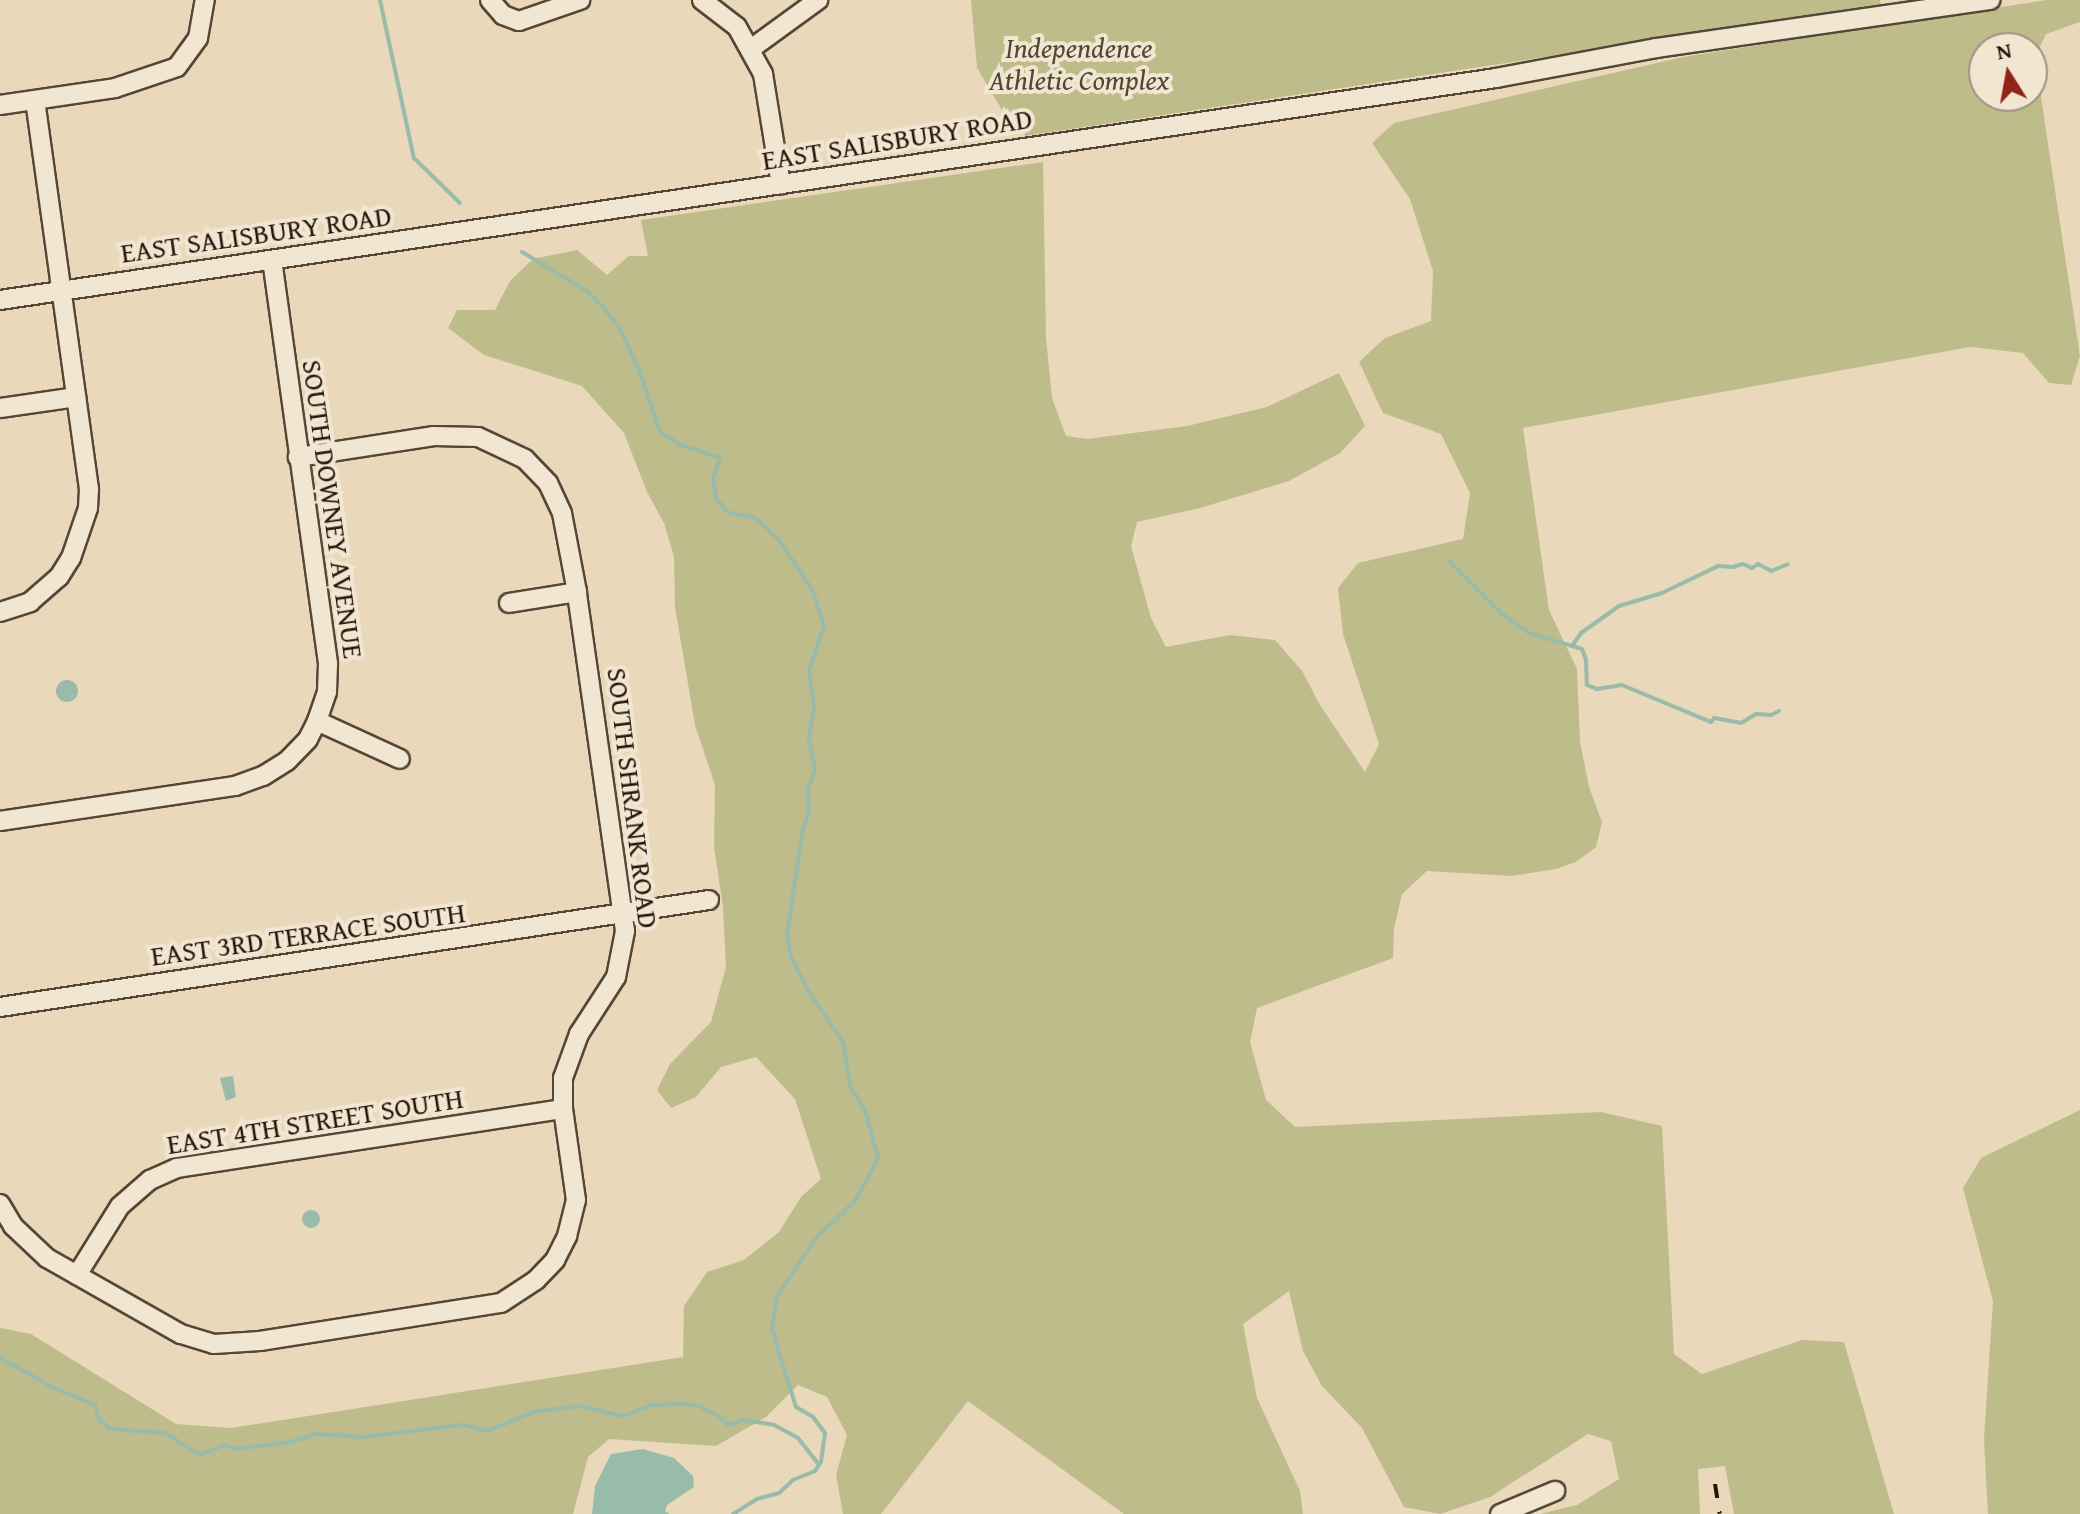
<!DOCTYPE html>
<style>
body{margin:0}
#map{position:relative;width:2080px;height:1514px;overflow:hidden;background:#e9d8ba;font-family:"Gentium Book Plus",serif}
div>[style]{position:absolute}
.green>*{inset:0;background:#bebc8b}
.water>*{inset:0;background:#9ba}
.round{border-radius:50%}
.stream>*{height:4px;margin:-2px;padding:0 2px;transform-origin:2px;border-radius:2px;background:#9ba}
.roads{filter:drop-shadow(2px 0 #574636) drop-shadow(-2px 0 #574636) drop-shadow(0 2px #574636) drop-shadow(0 -2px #574636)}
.minor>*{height:18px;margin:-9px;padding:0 9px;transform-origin:9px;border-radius:9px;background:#f1e6d2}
.rail>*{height:4px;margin-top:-2px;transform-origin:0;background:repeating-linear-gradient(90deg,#26150a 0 14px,transparent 0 28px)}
span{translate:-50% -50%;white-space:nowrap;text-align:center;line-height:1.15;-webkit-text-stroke:8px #f1e6d2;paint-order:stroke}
.park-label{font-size:28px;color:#544731;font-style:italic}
.street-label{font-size:28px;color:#26150a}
.north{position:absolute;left:1968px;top:32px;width:80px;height:80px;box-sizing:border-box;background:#f1e6d2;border:2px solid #a09282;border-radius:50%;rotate:349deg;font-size:22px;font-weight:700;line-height:32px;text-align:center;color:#26150a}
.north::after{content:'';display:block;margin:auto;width:28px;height:36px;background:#8f2418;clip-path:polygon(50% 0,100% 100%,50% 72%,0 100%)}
</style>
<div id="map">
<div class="green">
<i style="clip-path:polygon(971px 0,1880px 0,1881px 6px,1025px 136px,1023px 120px,1008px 120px,977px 68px)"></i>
<i style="clip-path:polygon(evenodd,2046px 0,2080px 0,2080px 22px,2046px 34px,2035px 57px,2080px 356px,2071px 385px,2049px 383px,2023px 353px,1970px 347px,1523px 428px,1549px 610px,1577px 669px,1580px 742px,1589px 787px,1602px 822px,1596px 847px,1576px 862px,1556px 869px,1512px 876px,1427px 871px,1402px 894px,1394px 929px,1393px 958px,1257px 1008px,1250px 1042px,1266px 1100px,1295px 1127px,1601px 1112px,1662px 1126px,1674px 1354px,1702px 1374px,1802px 1340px,1844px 1342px,1894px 1514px,1734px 1514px,1725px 1466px,1698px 1469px,1700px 1514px,1540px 1514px,1577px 1505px,1619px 1479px,1611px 1441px,1588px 1434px,1490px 1497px,1440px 1514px,1404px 1507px,1362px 1428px,1322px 1386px,1303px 1351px,1289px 1291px,1243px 1324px,1257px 1398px,1300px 1491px,1303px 1514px,1124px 1514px,968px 1401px,881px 1514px,843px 1514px,836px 1475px,847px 1435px,827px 1397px,798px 1385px,766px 1417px,716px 1446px,609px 1439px,588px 1457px,573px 1514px,0 1514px,0 1328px,31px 1334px,176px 1424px,231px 1428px,683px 1357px,684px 1306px,707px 1272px,744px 1260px,779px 1232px,801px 1197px,821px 1179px,795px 1099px,756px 1057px,721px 1067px,696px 1097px,671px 1108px,657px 1090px,670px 1064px,711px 1022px,726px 967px,723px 907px,714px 847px,715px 785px,695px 725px,675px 607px,674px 557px,664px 523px,647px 492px,624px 433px,582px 386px,484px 355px,448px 328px,457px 310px,495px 310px,510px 281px,533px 259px,577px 250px,607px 275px,629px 256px,648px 256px,641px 220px,1043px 162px,1046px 338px,1052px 398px,1066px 436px,1087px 439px,1187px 426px,1267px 407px,1339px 373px,1365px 426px,1340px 453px,1289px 481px,1200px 508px,1137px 522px,1131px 546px,1151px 618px,1166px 647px,1230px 635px,1275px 640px,1302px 671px,1320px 705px,1365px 772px,1379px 744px,1343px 634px,1338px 588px,1358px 563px,1463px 539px,1470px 493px,1441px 434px,1383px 413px,1359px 362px,1385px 338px,1431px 321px,1433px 271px,1410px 199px,1372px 143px,1394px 123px,1683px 57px,2046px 0,1984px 48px,2032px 48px,2032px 96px,1984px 96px,1984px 48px)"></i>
<i style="clip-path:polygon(2080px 1110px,2080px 1514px,1988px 1514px,1984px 1439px,1993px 1301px,1963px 1188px,1981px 1158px)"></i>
</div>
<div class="water">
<i class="round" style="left:56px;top:680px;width:22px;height:22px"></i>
<i style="clip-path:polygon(233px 1076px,236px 1097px,226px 1101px,220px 1078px)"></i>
<i class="round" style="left:302px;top:1210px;width:18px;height:18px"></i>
<i style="clip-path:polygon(643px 1449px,674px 1458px,693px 1476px,694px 1487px,667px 1505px,665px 1511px,670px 1514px,592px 1514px,595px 1486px,611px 1454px)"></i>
</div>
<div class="stream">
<i style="left:380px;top:0;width:162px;rotate:77.9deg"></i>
<i style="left:414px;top:158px;width:64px;rotate:44.4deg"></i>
<i style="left:522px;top:252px;width:76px;rotate:31deg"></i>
<i style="left:587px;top:291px;width:23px;rotate:45deg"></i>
<i style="left:603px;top:307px;width:29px;rotate:52deg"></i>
<i style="left:621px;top:330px;width:46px;rotate:65.7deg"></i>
<i style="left:640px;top:372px;width:63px;rotate:71.6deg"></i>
<i style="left:660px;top:432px;width:25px;rotate:32deg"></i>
<i style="left:681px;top:445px;width:41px;rotate:18.4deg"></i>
<i style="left:720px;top:458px;width:21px;rotate:109deg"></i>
<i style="left:713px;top:478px;width:22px;rotate:80deg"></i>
<i style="left:717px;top:500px;width:18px;rotate:47deg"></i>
<i style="left:729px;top:513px;width:27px;rotate:10deg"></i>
<i style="left:756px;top:518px;width:33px;rotate:44deg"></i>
<i style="left:780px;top:541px;width:60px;rotate:56.6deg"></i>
<i style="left:813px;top:591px;width:37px;rotate:73deg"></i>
<i style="left:824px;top:626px;width:46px;rotate:108.8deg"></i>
<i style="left:809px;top:670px;width:37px;rotate:82deg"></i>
<i style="left:814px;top:707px;width:32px;rotate:99deg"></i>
<i style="left:809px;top:739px;width:32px;rotate:79deg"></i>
<i style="left:815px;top:770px;width:20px;rotate:110deg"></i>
<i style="left:808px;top:789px;width:23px;rotate:88deg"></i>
<i style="left:809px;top:812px;width:17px;rotate:111deg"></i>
<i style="left:803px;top:828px;width:108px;rotate:98.5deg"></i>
<i style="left:787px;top:935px;width:22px;rotate:80deg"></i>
<i style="left:791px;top:957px;width:38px;rotate:63deg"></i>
<i style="left:808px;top:991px;width:62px;rotate:55.5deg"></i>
<i style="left:843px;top:1042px;width:45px;rotate:81deg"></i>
<i style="left:850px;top:1086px;width:28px;rotate:58deg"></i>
<i style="left:865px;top:1110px;width:50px;rotate:74.8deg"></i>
<i style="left:878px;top:1158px;width:49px;rotate:118.1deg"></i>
<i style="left:855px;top:1201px;width:54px;rotate:136.5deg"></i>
<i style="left:816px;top:1238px;width:70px;rotate:123.9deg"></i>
<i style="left:777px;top:1296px;width:31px;rotate:99deg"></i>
<i style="left:772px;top:1327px;width:24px;rotate:75deg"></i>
<i style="left:778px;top:1350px;width:60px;rotate:72.5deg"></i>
<i style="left:796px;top:1407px;width:20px;rotate:30deg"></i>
<i style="left:813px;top:1417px;width:20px;rotate:53deg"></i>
<i style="left:825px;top:1433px;width:29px;rotate:98deg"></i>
<i style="left:821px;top:1462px;width:11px;rotate:124deg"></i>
<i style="left:815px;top:1471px;width:24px;rotate:158deg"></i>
<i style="left:793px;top:1480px;width:19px;rotate:137deg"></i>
<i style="left:779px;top:1493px;width:23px;rotate:165deg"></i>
<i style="left:757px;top:1499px;width:28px;rotate:148deg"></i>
<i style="left:1449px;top:561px;width:75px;rotate:45deg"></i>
<i style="left:1502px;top:614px;width:33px;rotate:35deg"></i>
<i style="left:1529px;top:633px;width:55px;rotate:16.8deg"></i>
<i style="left:1582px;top:649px;width:12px;rotate:70deg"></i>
<i style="left:1586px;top:660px;width:25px;rotate:88deg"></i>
<i style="left:1587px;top:685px;width:11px;rotate:22deg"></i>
<i style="left:1597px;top:689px;width:25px;rotate:-9deg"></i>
<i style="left:1622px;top:685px;width:96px;rotate:22.6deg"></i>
<i style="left:1711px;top:722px;width:5px;rotate:-53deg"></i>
<i style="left:1714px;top:718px;width:27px;rotate:10deg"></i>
<i style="left:1741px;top:723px;width:17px;rotate:-31deg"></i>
<i style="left:1756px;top:714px;width:15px;rotate:4deg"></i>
<i style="left:1771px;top:715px;width:9px;rotate:-27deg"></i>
<i style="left:1572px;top:646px;width:16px;rotate:-55deg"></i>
<i style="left:1581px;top:633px;width:47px;rotate:-35.4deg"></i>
<i style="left:1619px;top:606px;width:45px;rotate:-16.8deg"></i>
<i style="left:1662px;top:593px;width:62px;rotate:-25.7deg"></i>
<i style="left:1718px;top:566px;width:15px;rotate:4deg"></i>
<i style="left:1733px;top:567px;width:10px;rotate:-17deg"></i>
<i style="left:1743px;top:564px;width:10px;rotate:24deg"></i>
<i style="left:1752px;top:568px;width:7px;rotate:-34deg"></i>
<i style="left:1758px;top:564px;width:15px;rotate:28deg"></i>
<i style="left:1771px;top:571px;width:18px;rotate:-22deg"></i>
<i style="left:0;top:1358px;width:64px;rotate:29deg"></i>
<i style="left:56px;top:1389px;width:42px;rotate:22.3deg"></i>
<i style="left:95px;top:1405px;width:15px;rotate:74deg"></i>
<i style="left:99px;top:1419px;width:15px;rotate:42deg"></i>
<i style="left:110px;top:1429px;width:55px;rotate:4.2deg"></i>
<i style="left:165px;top:1433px;width:41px;rotate:32.2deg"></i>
<i style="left:200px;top:1455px;width:27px;rotate:-22deg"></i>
<i style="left:225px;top:1445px;width:11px;rotate:22deg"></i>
<i style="left:235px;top:1449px;width:55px;rotate:-7.3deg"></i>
<i style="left:290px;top:1442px;width:28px;rotate:-17deg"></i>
<i style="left:317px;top:1434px;width:46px;rotate:3.7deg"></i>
<i style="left:363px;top:1437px;width:100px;rotate:-6.9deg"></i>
<i style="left:462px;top:1425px;width:27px;rotate:13deg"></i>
<i style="left:488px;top:1431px;width:50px;rotate:-22.4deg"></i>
<i style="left:534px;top:1412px;width:45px;rotate:-7.6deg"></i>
<i style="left:579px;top:1406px;width:45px;rotate:12.8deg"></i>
<i style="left:623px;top:1416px;width:31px;rotate:-21deg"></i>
<i style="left:652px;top:1405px;width:30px;rotate:-2deg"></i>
<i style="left:682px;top:1404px;width:17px;rotate:7deg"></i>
<i style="left:699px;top:1406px;width:22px;rotate:27deg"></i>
<i style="left:719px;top:1416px;width:13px;rotate:45deg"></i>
<i style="left:728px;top:1425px;width:17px;rotate:-17deg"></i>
<i style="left:744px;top:1420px;width:30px;rotate:9deg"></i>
<i style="left:774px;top:1425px;width:27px;rotate:28deg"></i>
<i style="left:798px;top:1438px;width:33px;rotate:52deg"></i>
</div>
<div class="roads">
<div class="minor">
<i style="left:490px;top:0;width:20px;rotate:49deg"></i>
<i style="left:503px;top:15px;width:17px;rotate:21deg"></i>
<i style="left:519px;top:21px;width:65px;rotate:-19deg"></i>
<i style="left:702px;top:0;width:44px;rotate:37.6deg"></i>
<i style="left:737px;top:27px;width:54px;rotate:61deg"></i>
<i style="left:763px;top:74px;width:112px;rotate:80.8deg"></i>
<i style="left:752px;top:48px;width:82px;rotate:-36deg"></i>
<i style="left:0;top:105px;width:116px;rotate:-8.4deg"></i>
<i style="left:115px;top:88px;width:65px;rotate:-18.7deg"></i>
<i style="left:177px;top:67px;width:36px;rotate:-54deg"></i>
<i style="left:198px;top:38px;width:39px;rotate:-80deg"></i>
<i style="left:0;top:300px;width:1512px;rotate:-8.44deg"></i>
<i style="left:1496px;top:78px;width:163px;rotate:-10.6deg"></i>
<i style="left:1656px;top:48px;width:338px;rotate:-8.2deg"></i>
<i style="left:0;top:408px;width:77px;rotate:-8.2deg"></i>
<i style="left:509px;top:603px;width:69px;rotate:-9.2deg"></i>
<i style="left:0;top:612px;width:32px;rotate:-18deg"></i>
<i style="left:30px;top:602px;width:38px;rotate:-41deg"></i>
<i style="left:59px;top:577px;width:22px;rotate:-58deg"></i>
<i style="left:71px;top:558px;width:53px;rotate:-71.2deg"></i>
<i style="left:88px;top:508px;width:19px;rotate:-87deg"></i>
<i style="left:89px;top:489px;width:392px;rotate:-97.9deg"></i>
<i style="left:317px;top:721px;width:91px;rotate:24.6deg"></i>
<i style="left:0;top:821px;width:238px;rotate:-8.5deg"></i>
<i style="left:235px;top:786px;width:30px;rotate:-20deg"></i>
<i style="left:263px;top:776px;width:28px;rotate:-32deg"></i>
<i style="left:287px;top:761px;width:30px;rotate:-46deg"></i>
<i style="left:308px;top:739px;width:20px;rotate:-63deg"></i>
<i style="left:317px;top:721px;width:31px;rotate:-71deg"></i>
<i style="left:327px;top:692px;width:29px;rotate:-88deg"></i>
<i style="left:328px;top:663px;width:406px;rotate:-97.9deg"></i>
<i style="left:0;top:1007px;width:717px;rotate:-8.58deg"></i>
<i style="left:0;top:1204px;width:26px;rotate:59deg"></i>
<i style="left:13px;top:1226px;width:47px;rotate:43.3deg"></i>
<i style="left:47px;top:1258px;width:154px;rotate:29.6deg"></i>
<i style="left:181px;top:1334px;width:34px;rotate:17deg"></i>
<i style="left:214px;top:1344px;width:46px;rotate:-3.7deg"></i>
<i style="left:260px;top:1341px;width:244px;rotate:-9deg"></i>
<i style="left:501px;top:1303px;width:42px;rotate:-33.3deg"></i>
<i style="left:536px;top:1280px;width:28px;rotate:-46deg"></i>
<i style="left:555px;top:1260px;width:27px;rotate:-63deg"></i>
<i style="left:567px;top:1236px;width:37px;rotate:-76deg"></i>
<i style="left:576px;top:1200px;width:92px;rotate:-98.1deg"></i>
<i style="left:563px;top:1109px;width:31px;rotate:-90deg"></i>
<i style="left:563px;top:1078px;width:47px;rotate:-70deg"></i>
<i style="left:579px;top:1034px;width:68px;rotate:-57deg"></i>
<i style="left:616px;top:977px;width:47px;rotate:-78.9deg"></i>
<i style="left:625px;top:931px;width:342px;rotate:-98.1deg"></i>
<i style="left:577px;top:592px;width:80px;rotate:-100.8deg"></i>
<i style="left:562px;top:513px;width:33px;rotate:-115deg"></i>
<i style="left:548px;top:483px;width:33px;rotate:-134deg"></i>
<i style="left:525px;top:459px;width:52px;rotate:-154.9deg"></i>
<i style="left:478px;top:437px;width:44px;rotate:-178.7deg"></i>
<i style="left:434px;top:436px;width:138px;rotate:171.2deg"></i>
<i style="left:77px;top:1275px;width:81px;rotate:-58.1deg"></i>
<i style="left:120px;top:1206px;width:40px;rotate:-41deg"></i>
<i style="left:150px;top:1180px;width:30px;rotate:-24deg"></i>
<i style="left:177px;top:1168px;width:390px;rotate:-8.7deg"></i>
<i style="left:1500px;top:1514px;width:60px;rotate:-22.7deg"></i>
</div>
</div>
<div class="rail">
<i style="left:1715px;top:1484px;width:30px;rotate:81deg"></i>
</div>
<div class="park-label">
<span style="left:1079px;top:64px">Independence<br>Athletic Complex</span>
</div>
<div class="street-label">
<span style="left:897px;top:139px;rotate:-9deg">EAST SALISBURY ROAD</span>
<span style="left:256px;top:234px;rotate:-8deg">EAST SALISBURY ROAD</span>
<span style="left:333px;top:509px;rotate:82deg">SOUTH DOWNEY AVENUE</span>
<span style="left:633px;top:798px;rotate:83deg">SOUTH SHRANK ROAD</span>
<span style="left:308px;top:934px;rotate:-8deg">EAST 3RD TERRACE SOUTH</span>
<span style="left:315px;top:1121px;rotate:-9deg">EAST 4TH STREET SOUTH</span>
</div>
<div class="north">N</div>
</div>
